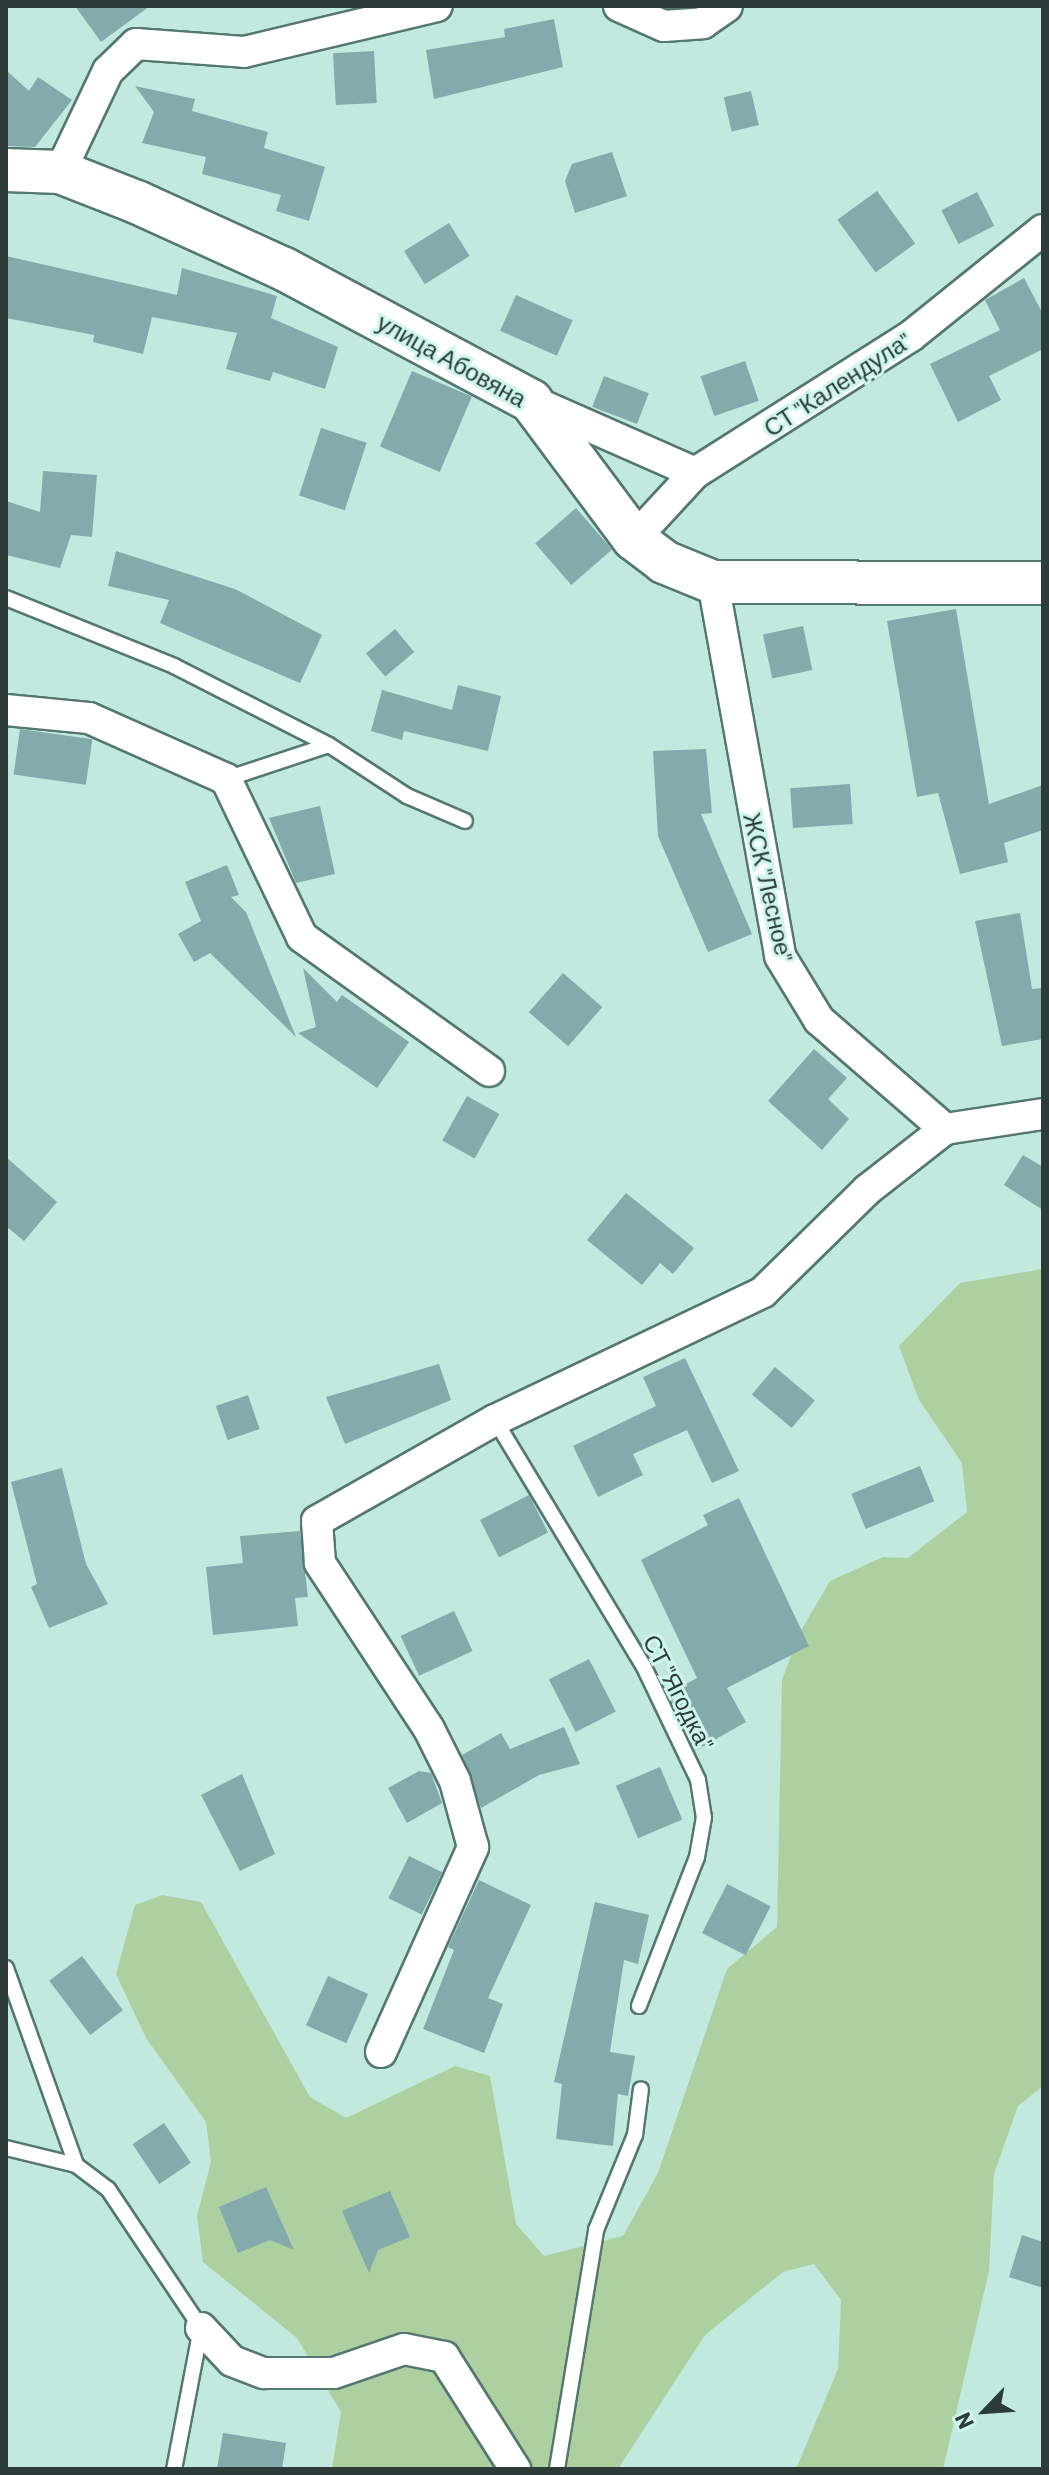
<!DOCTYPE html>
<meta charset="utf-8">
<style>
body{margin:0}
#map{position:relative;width:1049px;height:2475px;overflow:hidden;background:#c2e9de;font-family:Barlow,sans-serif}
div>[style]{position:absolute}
.green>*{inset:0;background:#add0a0}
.building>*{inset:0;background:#83abab;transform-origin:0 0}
.roads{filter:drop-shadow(2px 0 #54786f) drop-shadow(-2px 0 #54786f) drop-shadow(0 2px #54786f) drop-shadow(0 -2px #54786f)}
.lane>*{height:14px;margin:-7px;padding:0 7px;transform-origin:7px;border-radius:7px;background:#fff}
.street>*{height:30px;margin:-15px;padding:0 15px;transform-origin:15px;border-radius:15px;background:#fff}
.secondary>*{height:42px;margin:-21px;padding:0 21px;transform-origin:21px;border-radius:21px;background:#fff}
span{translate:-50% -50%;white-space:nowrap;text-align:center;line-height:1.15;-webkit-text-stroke:6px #cff6ec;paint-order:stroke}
.street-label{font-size:24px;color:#2d3c38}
.frame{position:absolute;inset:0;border:8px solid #2d3c38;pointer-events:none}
.north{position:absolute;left:945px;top:2371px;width:80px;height:80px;-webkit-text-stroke:6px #cff6ec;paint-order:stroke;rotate:245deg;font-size:22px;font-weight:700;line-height:32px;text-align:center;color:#2d3c38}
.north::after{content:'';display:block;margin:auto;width:28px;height:36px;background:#2d3c38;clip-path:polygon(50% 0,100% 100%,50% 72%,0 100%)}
</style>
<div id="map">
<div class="green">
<i style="clip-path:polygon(1043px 1269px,1043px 2086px,1018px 2106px,994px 2174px,989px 2271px,943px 2469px,796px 2469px,838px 2369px,841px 2300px,814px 2264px,783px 2272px,705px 2335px,618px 2469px,332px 2469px,341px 2412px,297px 2338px,203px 2262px,197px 2216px,211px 2162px,206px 2122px,146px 2038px,116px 1974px,135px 1905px,162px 1895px,201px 1902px,310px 2097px,346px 2118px,455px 2066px,490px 2076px,516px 2224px,544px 2256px,623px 2236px,658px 2173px,727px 1969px,777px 1927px,782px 1680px,800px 1632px,830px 1581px,883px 1557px,908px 1558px,967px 1512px,962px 1463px,919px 1400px,899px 1346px,960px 1283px)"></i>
</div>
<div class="building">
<i style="clip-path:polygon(75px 6px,150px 6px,101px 42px)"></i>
<i style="clip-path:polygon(554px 19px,563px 67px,434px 99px,426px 50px,505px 37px,504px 29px)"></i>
<i style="left:374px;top:51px;width:52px;height:41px;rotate:87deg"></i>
<i style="clip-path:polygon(6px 70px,29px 91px,38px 77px,72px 100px,35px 147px,6px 146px)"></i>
<i style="clip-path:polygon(135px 86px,195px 99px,192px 111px,268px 132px,264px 148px,325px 167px,309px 221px,276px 211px,281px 195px,202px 174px,206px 157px,142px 143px,154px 112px)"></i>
<i style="left:751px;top:91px;width:35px;height:28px;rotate:77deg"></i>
<i style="clip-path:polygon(612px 152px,627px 196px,575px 213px,565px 181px,572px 164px)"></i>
<i style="left:877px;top:191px;width:65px;height:49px;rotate:54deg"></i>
<i style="left:977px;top:192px;width:38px;height:40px;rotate:63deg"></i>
<i style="left:449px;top:223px;width:39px;height:53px;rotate:58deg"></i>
<i style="clip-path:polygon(6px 256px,177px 295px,182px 268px,277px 296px,271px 318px,338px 347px,325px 389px,273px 372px,270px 381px,226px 369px,237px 333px,152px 317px,143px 354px,93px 342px,94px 335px,6px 318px)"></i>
<i style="clip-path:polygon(1024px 278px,1043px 314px,1043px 349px,989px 376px,1001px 400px,958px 422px,930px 364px,1000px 330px,985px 300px)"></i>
<i style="left:516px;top:295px;width:62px;height:39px;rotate:24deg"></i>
<i style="left:745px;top:361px;width:42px;height:47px;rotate:71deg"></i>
<i style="left:412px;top:371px;width:65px;height:82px;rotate:23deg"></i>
<i style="left:604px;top:376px;width:48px;height:33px;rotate:21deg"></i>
<i style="left:321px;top:428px;width:48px;height:71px;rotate:18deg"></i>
<i style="clip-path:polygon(43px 471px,97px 475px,92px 537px,71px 535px,60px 568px,6px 555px,6px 501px,40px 512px)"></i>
<i style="left:576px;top:508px;width:55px;height:54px;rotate:49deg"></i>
<i style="clip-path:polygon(116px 551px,235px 589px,322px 635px,300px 683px,160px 623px,169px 600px,108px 586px)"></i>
<i style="clip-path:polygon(956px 609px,989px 804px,1043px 785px,1043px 830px,1004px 843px,1008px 862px,960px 874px,938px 793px,917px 797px,887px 621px)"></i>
<i style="left:803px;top:626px;width:45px;height:41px;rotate:78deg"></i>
<i style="left:395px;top:629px;width:30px;height:38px;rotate:50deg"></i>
<i style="clip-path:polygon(458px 685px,501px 696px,488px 751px,404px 731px,402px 740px,371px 731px,382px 690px,452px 710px)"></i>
<i style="left:20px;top:729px;width:73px;height:46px;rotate:8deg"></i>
<i style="clip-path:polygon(706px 749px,712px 813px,701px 814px,752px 934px,708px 952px,658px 836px,653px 751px)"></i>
<i style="left:850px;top:784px;width:40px;height:60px;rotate:86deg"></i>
<i style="clip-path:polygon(320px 806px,335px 874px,296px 883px,269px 818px)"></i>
<i style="clip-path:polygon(227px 865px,239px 895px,231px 897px,246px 912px,296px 1037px,210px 953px,194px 962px,178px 934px,201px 921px,185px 882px)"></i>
<i style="clip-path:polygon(1020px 913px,1032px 989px,1043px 988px,1043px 1039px,1002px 1046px,975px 921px)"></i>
<i style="clip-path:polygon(303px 968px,337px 1002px,342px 995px,409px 1042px,377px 1088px,298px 1033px,316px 1027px)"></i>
<i style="left:563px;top:973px;width:52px;height:52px;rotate:41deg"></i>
<i style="clip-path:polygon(814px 1049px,847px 1078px,828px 1099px,849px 1119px,822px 1150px,768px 1101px)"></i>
<i style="left:467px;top:1096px;width:37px;height:51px;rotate:29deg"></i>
<i style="clip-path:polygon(1023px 1155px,1043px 1167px,1043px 1210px,1004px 1185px)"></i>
<i style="clip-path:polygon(6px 1157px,57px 1202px,24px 1241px,6px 1226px)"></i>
<i style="clip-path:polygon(626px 1193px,694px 1248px,673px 1274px,660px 1263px,642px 1285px,587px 1240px)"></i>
<i style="clip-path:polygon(685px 1358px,739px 1471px,712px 1483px,687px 1430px,633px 1454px,643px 1475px,598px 1497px,573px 1446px,656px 1406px,643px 1377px)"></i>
<i style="clip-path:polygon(439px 1364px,451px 1400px,345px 1444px,326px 1397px)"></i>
<i style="left:775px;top:1367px;width:52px;height:36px;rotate:40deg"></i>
<i style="left:248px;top:1395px;width:36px;height:34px;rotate:71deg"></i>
<i style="left:920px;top:1466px;width:38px;height:74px;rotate:68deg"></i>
<i style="clip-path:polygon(62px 1468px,86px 1564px,108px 1604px,49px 1628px,31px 1587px,37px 1584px,11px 1482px)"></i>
<i style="left:529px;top:1495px;width:42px;height:55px;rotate:63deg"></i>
<i style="clip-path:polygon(739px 1498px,809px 1646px,727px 1688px,746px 1722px,695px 1751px,668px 1694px,697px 1678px,641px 1560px,708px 1525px,703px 1515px)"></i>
<i style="clip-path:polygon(300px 1531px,308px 1597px,295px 1598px,298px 1626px,213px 1635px,206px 1567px,243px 1563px,240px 1536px)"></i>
<i style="left:454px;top:1611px;width:44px;height:59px;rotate:65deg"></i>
<i style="left:589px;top:1659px;width:59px;height:45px;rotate:63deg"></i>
<i style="clip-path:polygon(564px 1727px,580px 1764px,539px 1775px,481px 1808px,462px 1755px,501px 1733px,510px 1749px)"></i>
<i style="left:660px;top:1767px;width:57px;height:48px;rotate:67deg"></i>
<i style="clip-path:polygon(419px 1771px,431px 1773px,442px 1803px,407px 1823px,388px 1788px)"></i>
<i style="clip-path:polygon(242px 1774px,275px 1854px,240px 1871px,201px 1795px)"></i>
<i style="left:409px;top:1856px;width:37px;height:47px;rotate:26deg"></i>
<i style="clip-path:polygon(479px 1880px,531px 1905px,488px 1998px,503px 2004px,484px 2053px,423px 2029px,454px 1950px,448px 1947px)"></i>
<i style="left:727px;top:1884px;width:49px;height:55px;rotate:27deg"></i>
<i style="clip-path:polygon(595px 1902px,649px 1915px,638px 1964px,624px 1960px,610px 2052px,635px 2056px,628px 2096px,618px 2094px,613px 2146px,556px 2139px,562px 2084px,554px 2082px)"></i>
<i style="left:82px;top:1956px;width:68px;height:41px;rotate:53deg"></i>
<i style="left:328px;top:1976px;width:44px;height:54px;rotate:24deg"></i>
<i style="left:164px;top:2123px;width:48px;height:38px;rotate:56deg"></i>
<i style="clip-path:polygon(266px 2187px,294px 2250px,270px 2240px,238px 2253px,219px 2207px)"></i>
<i style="clip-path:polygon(390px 2191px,410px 2237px,378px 2250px,369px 2273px,342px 2211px)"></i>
<i style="clip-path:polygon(1022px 2235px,1043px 2242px,1043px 2288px,1009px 2277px)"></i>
<i style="clip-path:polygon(223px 2433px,286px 2443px,282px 2469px,217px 2469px)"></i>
</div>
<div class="roads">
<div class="lane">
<i style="left:6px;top:598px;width:181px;rotate:22deg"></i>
<i style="left:174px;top:666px;width:174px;rotate:27deg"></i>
<i style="left:226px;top:779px;width:108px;rotate:-18.3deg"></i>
<i style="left:329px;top:745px;width:93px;rotate:33.2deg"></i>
<i style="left:407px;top:796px;width:63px;rotate:23.3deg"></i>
<i style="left:495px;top:1420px;width:286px;rotate:58.9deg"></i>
<i style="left:643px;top:1665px;width:127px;rotate:64.4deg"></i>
<i style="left:698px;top:1780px;width:37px;rotate:81deg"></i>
<i style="left:704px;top:1817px;width:41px;rotate:99.9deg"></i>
<i style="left:697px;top:1857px;width:160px;rotate:111.3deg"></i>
<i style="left:6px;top:1968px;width:209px;rotate:70.4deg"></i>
<i style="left:6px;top:2148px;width:72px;rotate:13.7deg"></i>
<i style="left:76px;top:2165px;width:40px;rotate:37deg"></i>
<i style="left:108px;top:2189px;width:167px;rotate:56.2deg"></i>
<i style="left:201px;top:2328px;width:144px;rotate:100.8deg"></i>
<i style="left:557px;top:2469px;width:242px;rotate:-80.7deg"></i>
<i style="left:596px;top:2230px;width:103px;rotate:-67.7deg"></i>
<i style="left:635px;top:2135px;width:46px;rotate:-82.6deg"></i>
</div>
<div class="street">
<i style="left:619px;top:6px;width:49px;rotate:24deg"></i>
<i style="left:664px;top:26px;width:39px;rotate:-4deg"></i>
<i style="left:703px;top:23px;width:29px;rotate:-35deg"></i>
<i style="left:60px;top:172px;width:112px;rotate:-64.6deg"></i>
<i style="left:108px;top:71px;width:39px;rotate:-44deg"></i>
<i style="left:136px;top:44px;width:108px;rotate:4.2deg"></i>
<i style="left:244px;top:52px;width:198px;rotate:-13.4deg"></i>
<i style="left:532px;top:401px;width:178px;rotate:23.8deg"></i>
<i style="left:634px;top:539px;width:90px;rotate:-47.3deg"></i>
<i style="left:695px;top:473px;width:256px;rotate:-32.4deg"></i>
<i style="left:911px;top:336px;width:169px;rotate:-38.8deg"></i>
<i style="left:713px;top:582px;width:380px;rotate:79.8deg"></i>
<i style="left:780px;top:956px;width:75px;rotate:58.6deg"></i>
<i style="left:819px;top:1020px;width:167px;rotate:40.9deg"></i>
<i style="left:6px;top:710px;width:83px;rotate:5.5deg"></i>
<i style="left:89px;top:718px;width:150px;rotate:24deg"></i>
<i style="left:226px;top:779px;width:175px;rotate:64.3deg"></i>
<i style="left:302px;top:937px;width:230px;rotate:35.6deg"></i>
<i style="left:381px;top:2052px;width:225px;rotate:-65.8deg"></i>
<i style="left:473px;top:1847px;width:68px;rotate:-105.3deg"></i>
<i style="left:455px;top:1781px;width:58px;rotate:-116.6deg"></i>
<i style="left:429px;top:1729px;width:199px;rotate:-123.3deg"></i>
<i style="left:320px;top:1563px;width:42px;rotate:-94.1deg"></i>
<i style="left:317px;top:1521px;width:205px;rotate:-29.6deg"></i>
<i style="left:495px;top:1420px;width:297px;rotate:-25.5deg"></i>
<i style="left:763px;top:1292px;width:146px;rotate:-44.4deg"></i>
<i style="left:867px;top:1190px;width:99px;rotate:-38deg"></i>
<i style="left:945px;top:1129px;width:99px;rotate:-8.7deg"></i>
<i style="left:201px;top:2328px;width:45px;rotate:46.8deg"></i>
<i style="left:232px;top:2361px;width:34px;rotate:21deg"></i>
<i style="left:264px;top:2373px;width:70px"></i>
<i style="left:334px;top:2373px;width:74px;rotate:-18.9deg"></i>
<i style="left:404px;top:2349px;width:41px;rotate:11.3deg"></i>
<i style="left:444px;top:2357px;width:133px;rotate:57.6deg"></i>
</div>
<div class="secondary">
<i style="left:6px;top:170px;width:54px;rotate:2.1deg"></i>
<i style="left:60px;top:172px;width:85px;rotate:21.4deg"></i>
<i style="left:139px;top:203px;width:159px;rotate:24.5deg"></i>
<i style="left:284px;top:269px;width:280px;rotate:28.1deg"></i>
<i style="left:531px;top:401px;width:172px;rotate:53.3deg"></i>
<i style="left:634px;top:539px;width:38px;rotate:37deg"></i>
<i style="left:664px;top:562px;width:53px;rotate:22.2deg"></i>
<i style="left:713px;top:582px;width:330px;rotate:0.2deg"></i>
</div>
</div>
<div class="street-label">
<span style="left:452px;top:360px;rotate:29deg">улица Абовяна</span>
<span style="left:837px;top:384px;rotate:-33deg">СТ "Календула"</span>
<span style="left:769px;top:887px;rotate:77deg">ЖСК "Лесное"</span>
<span style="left:679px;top:1692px;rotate:63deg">СТ "Ягодка"</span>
</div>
<div class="frame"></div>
<div class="north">N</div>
</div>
